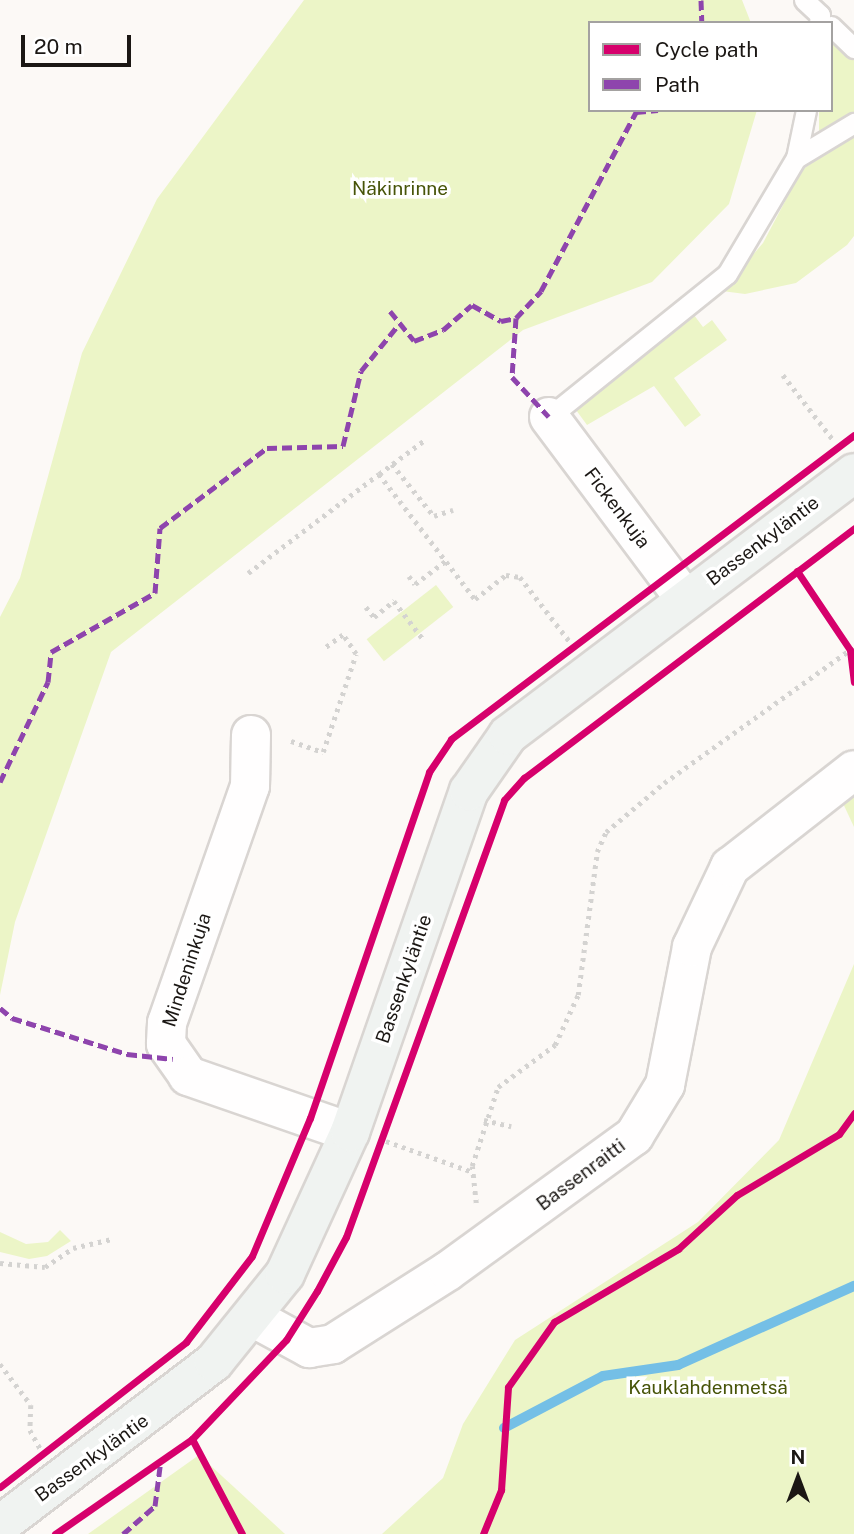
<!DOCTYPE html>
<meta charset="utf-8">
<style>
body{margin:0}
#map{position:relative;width:854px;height:1534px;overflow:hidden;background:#fcf9f6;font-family:"Public Sans",sans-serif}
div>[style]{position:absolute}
.green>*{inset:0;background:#ecf5c7;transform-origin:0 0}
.stream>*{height:10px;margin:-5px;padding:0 5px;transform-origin:5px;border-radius:5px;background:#74bfe6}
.path>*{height:4.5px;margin-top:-2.25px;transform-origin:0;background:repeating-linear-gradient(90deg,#d4d3d1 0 3.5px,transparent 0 8.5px)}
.roads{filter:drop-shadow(2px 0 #d9d5d2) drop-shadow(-2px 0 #d9d5d2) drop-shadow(0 2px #d9d5d2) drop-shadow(0 -2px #d9d5d2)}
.lane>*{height:19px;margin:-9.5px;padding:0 9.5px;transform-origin:9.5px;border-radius:9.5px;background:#fffefe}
.street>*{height:38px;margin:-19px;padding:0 19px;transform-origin:19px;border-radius:19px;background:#fffefe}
.secondary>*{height:38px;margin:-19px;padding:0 19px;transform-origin:19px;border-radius:19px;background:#f0f3f1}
.quiet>*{height:5px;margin-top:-2.5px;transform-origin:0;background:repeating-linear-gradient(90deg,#8e44ad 0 10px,transparent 0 15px)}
.cycleway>*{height:7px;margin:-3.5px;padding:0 3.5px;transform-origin:3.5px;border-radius:3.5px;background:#d6006c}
span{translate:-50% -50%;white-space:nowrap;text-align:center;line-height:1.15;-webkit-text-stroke:7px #fff;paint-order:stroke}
.park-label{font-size:19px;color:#475409}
.street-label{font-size:19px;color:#1b1714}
.legend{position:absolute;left:588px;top:21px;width:245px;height:91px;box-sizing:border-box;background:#fff;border:2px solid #a4a2a1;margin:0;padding:9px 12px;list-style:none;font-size:21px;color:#1b1714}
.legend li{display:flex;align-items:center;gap:14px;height:35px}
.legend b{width:35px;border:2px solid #a4a2a1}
.north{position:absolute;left:763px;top:1443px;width:70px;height:70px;-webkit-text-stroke:5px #fff;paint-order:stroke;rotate:0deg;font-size:19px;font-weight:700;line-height:28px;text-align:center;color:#1b1714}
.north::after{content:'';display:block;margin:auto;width:24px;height:32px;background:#1b1714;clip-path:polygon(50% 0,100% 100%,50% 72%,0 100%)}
.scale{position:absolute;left:21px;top:35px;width:110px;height:32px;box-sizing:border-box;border:4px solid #1b1714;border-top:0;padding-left:9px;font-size:21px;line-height:24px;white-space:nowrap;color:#1b1714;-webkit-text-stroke:5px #fff;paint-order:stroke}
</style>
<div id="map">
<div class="green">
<i style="clip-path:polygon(304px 0,742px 0,751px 23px,590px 23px,590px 110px,757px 110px,729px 204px,652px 282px,523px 330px,111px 652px,15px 922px,0 995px,0 617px,20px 578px,82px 353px,157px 199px)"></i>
<i style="clip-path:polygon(831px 39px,854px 54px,854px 112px,819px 133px,819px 110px,831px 110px)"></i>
<i style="clip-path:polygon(854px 130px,854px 236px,847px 245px,796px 283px,745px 294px,722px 291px,763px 243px,801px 171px)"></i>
<i style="clip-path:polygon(694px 315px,703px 327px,712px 320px,727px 340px,674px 378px,701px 415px,685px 427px,654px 386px,587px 425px,576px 410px)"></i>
<i style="left:436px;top:585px;width:28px;height:88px;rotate:52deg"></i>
<i style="clip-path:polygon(854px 794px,854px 827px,841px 799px)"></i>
<i style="clip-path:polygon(854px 964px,854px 1534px,382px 1534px,443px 1478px,463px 1424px,515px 1340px,698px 1222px,779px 1140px)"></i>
<i style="clip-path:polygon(60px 1230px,71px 1241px,47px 1256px,29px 1259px,0 1252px,0 1232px,26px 1244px,48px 1242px)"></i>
<i style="clip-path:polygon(199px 1455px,285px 1534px,88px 1534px)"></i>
</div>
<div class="stream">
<i style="left:504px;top:1428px;width:112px;rotate:-27.7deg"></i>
<i style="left:603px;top:1376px;width:76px;rotate:-8.3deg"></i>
<i style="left:678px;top:1365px;width:193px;rotate:-24.2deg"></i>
</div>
<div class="path">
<i style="left:783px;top:375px;width:83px;rotate:52.3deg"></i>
<i style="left:392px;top:464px;width:67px;rotate:51.1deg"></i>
<i style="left:434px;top:516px;width:20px;rotate:-18deg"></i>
<i style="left:379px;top:474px;width:59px;rotate:-36.7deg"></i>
<i style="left:248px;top:573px;width:164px;rotate:-37.1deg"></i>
<i style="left:379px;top:474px;width:158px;rotate:52.5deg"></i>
<i style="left:475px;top:599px;width:39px;rotate:-38deg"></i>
<i style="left:506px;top:575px;width:14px;rotate:8deg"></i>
<i style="left:520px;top:577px;width:82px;rotate:52.4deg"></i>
<i style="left:409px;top:576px;width:10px;rotate:53deg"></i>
<i style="left:415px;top:584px;width:39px;rotate:-37deg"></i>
<i style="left:366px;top:607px;width:13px;rotate:51deg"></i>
<i style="left:374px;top:617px;width:26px;rotate:-39deg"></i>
<i style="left:394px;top:601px;width:48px;rotate:52.7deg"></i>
<i style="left:291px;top:741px;width:34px;rotate:19deg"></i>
<i style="left:323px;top:752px;width:103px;rotate:-71.4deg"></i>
<i style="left:356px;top:654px;width:23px;rotate:-124deg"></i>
<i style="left:343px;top:635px;width:22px;rotate:144deg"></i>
<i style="left:484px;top:1120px;width:28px;rotate:13deg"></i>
<i style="left:386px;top:1141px;width:92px;rotate:19.6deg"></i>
<i style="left:476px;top:1203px;width:37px;rotate:-96deg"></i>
<i style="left:472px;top:1166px;width:83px;rotate:-71.8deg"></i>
<i style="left:498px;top:1087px;width:71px;rotate:-36.4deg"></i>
<i style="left:555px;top:1045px;width:55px;rotate:-65.3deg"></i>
<i style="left:578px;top:995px;width:144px;rotate:-82.4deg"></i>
<i style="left:597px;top:852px;width:22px;rotate:-66deg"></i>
<i style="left:606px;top:832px;width:76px;rotate:-40.2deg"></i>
<i style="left:664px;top:783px;width:229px;rotate:-35.6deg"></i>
<i style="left:0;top:1263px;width:45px;rotate:5.1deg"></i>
<i style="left:45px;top:1267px;width:34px;rotate:-34deg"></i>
<i style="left:73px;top:1248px;width:40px;rotate:-13deg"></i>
<i style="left:0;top:1364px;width:51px;rotate:52.9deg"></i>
<i style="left:31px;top:1405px;width:25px;rotate:92deg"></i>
<i style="left:30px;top:1430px;width:21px;rotate:61deg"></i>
</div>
<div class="roads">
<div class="lane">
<i style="left:804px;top:0;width:22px;rotate:43deg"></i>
<i style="left:820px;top:15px;width:8px;rotate:97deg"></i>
<i style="left:831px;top:26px;width:32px;rotate:44deg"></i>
<i style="left:796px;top:158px;width:68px;rotate:-31.1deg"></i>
<i style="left:549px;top:417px;width:228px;rotate:-38.8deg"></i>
<i style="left:727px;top:274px;width:135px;rotate:-59.3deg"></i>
<i style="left:796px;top:158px;width:49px;rotate:-78.2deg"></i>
</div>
<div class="street">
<i style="left:549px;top:417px;width:227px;rotate:53.2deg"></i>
<i style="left:251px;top:735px;width:51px;rotate:91.1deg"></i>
<i style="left:250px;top:786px;width:251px;rotate:109.3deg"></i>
<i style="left:167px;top:1023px;width:21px;rotate:93deg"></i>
<i style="left:166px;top:1044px;width:39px;rotate:55deg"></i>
<i style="left:188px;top:1076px;width:171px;rotate:19.1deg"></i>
<i style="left:254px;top:1318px;width:63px;rotate:28.6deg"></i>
<i style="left:309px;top:1348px;width:24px;rotate:-9deg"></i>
<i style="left:333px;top:1344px;width:136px;rotate:-32.4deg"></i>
<i style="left:448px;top:1271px;width:230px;rotate:-36deg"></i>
<i style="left:634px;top:1136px;width:60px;rotate:-58.7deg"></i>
<i style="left:665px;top:1085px;width:141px;rotate:-78.9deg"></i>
<i style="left:692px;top:947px;width:89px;rotate:-64.6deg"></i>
<i style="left:730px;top:867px;width:157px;rotate:-38deg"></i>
</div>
<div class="secondary">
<i style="left:0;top:1525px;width:269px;rotate:-37.3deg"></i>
<i style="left:214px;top:1362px;width:113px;rotate:-51.1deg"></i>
<i style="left:285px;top:1274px;width:156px;rotate:-65.4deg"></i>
<i style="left:350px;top:1132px;width:361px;rotate:-70.8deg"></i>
<i style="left:469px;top:791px;width:68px;rotate:-55.1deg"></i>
<i style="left:508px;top:735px;width:434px;rotate:-37.1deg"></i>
</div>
</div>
<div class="quiet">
<i style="left:701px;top:0;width:23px;rotate:88deg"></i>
<i style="left:390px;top:311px;width:38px;rotate:51deg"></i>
<i style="left:414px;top:341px;width:31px;rotate:-21deg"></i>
<i style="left:443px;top:330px;width:38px;rotate:-41deg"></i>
<i style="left:472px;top:305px;width:33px;rotate:29deg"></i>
<i style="left:501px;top:321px;width:15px;rotate:-11deg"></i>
<i style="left:516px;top:318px;width:37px;rotate:-47deg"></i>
<i style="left:541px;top:291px;width:203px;rotate:-62deg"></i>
<i style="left:636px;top:112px;width:22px;rotate:-5deg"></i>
<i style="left:516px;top:318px;width:59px;rotate:93.9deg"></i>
<i style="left:512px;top:377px;width:54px;rotate:47.2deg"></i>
<i style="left:0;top:782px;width:111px;rotate:-64.4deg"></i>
<i style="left:48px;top:682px;width:30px;rotate:-84deg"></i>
<i style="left:51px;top:652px;width:120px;rotate:-29.6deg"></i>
<i style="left:155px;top:593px;width:65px;rotate:-85.6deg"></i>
<i style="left:160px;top:528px;width:134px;rotate:-36.8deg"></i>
<i style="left:267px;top:448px;width:76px;rotate:-1.5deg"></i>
<i style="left:343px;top:446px;width:77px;rotate:-76.5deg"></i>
<i style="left:361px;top:371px;width:60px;rotate:-51deg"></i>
<i style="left:0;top:1008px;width:16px;rotate:40deg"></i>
<i style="left:12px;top:1018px;width:121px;rotate:17.4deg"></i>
<i style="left:127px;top:1054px;width:46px;rotate:6.2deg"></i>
<i style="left:123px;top:1534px;width:43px;rotate:-41.2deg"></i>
<i style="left:155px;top:1506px;width:47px;rotate:-82.7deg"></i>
</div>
<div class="cycleway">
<i style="left:797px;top:571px;width:95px;rotate:56.1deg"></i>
<i style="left:850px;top:650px;width:32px;rotate:83deg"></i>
<i style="left:192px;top:1439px;width:107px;rotate:62.2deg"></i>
<i style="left:0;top:1487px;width:236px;rotate:-37.9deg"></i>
<i style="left:186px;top:1342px;width:108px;rotate:-52.5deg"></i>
<i style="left:252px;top:1256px;width:150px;rotate:-67.2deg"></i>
<i style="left:310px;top:1118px;width:366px;rotate:-71deg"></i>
<i style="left:429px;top:772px;width:40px;rotate:-56deg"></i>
<i style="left:451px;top:739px;width:505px;rotate:-37.03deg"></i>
<i style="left:55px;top:1534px;width:167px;rotate:-34.7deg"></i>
<i style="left:192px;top:1439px;width:137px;rotate:-46.5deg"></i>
<i style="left:286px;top:1340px;width:58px;rotate:-57.7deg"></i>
<i style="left:317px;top:1291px;width:61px;rotate:-61.8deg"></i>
<i style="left:346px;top:1237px;width:465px;rotate:-70.1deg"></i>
<i style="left:504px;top:800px;width:30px;rotate:-48deg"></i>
<i style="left:524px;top:778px;width:414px;rotate:-37.1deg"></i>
<i style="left:483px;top:1534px;width:48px;rotate:-67.8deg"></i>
<i style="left:501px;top:1490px;width:103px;rotate:-86.1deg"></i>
<i style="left:508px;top:1387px;width:80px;rotate:-54.7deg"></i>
<i style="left:554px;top:1322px;width:144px;rotate:-30.5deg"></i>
<i style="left:678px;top:1249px;width:80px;rotate:-42.5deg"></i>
<i style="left:737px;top:1195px;width:119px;rotate:-30.9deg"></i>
<i style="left:839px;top:1134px;width:26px;rotate:-54deg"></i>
</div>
<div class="park-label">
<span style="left:400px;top:189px">Näkinrinne</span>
<span style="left:708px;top:1388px">Kauklahdenmetsä</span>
</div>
<div class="street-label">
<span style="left:617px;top:508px;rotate:53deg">Fickenkuja</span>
<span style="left:763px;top:541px;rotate:-37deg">Bassenkyläntie</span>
<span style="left:187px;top:970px;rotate:-72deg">Mindeninkuja</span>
<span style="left:404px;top:979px;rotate:-71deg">Bassenkyläntie</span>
<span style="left:581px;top:1175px;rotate:-37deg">Bassenraitti</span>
<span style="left:92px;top:1458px;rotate:-36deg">Bassenkyläntie</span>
</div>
<ul class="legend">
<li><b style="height:9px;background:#d6006c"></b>Cycle path</li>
<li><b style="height:9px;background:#8e44ad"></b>Path</li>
</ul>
<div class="north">N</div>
<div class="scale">20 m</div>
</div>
